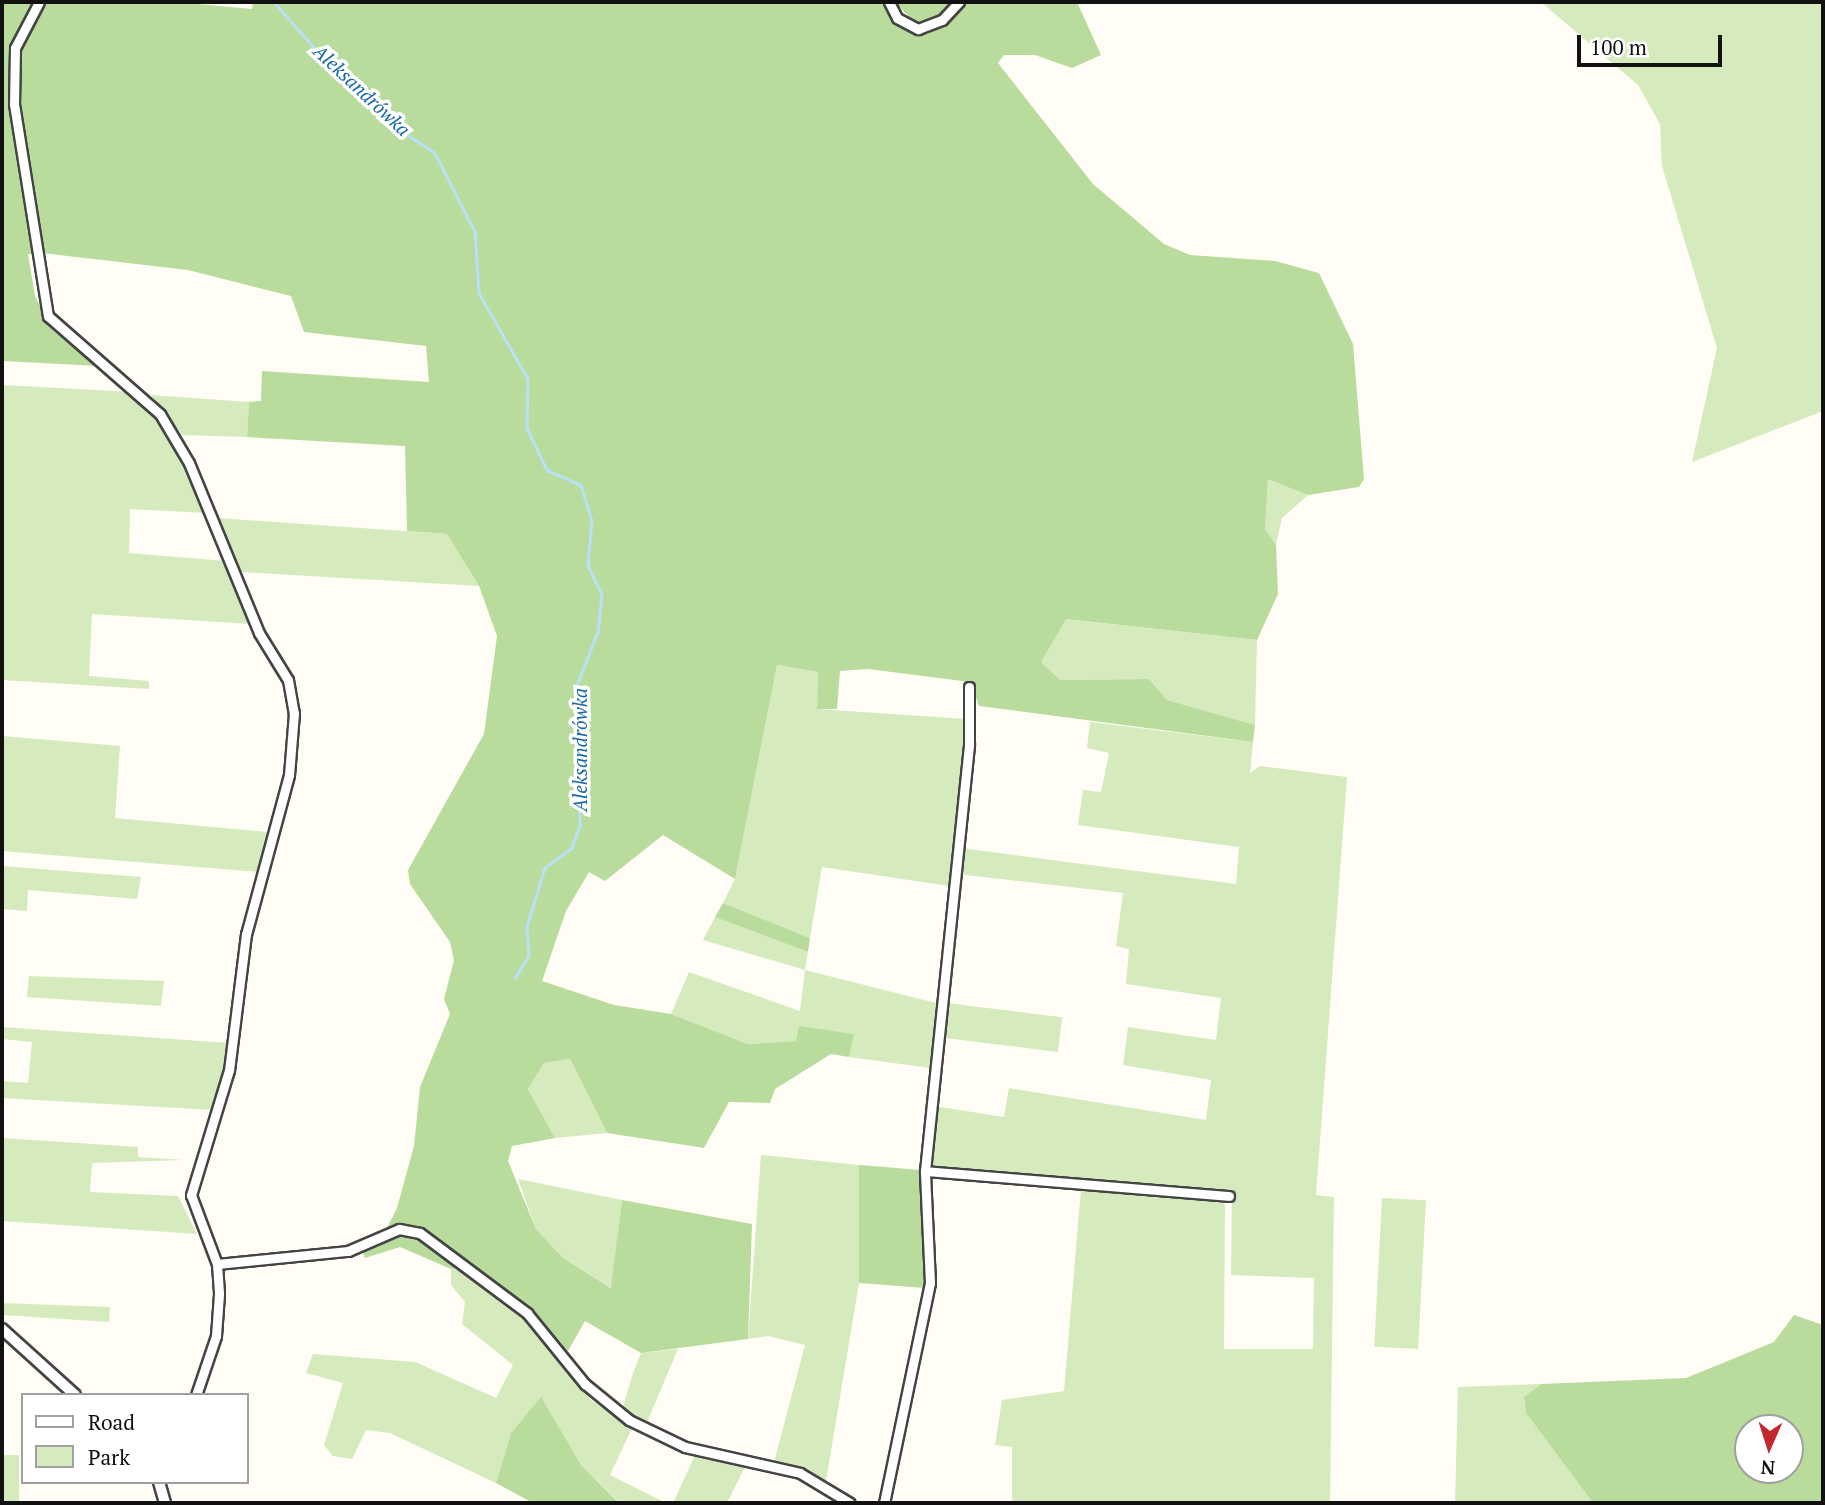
<!DOCTYPE html>
<meta charset="utf-8">
<style>
body{margin:0}
#map{position:relative;width:1825px;height:1505px;overflow:hidden;background:#fffdf5;font-family:"PT Serif",serif}
div>[style]{position:absolute}
.green>*{inset:0;background:#d5ebbd;transform-origin:0 0}
.forest>*{inset:0;background:#b9dc9c}
.stream>*{height:2.5px;margin:-1.25px;padding:0 1.25px;transform-origin:1.25px;border-radius:1.25px;background:#b9e0f7}
.roads{filter:drop-shadow(2px 0 #444) drop-shadow(-2px 0 #444) drop-shadow(0 2px #444) drop-shadow(0 -2px #444)}
.minor>*{height:9px;margin:-4.5px;padding:0 4.5px;transform-origin:4.5px;border-radius:4.5px;background:#fff}
.tertiary>*{height:10px;margin:-5px;padding:0 5px;transform-origin:5px;border-radius:5px;background:#fff}
span{translate:-50% -50%;white-space:nowrap;text-align:center;line-height:1.15;-webkit-text-stroke:7px #fff;paint-order:stroke}
.water-label{font-size:19px;color:#1768a6;font-style:italic}
.frame{position:absolute;inset:0;border:4px solid #111;pointer-events:none}
.legend{position:absolute;left:21px;top:1393px;width:228px;height:91px;box-sizing:border-box;background:#fff;border:2px solid #a0a0a0;margin:0;padding:9px 12px;list-style:none;font-size:21px;color:#111}
.legend li{display:flex;align-items:center;gap:14px;height:35px}
.legend b{width:35px;border:2px solid #a0a0a0}
.north{position:absolute;left:1734px;top:1414px;width:70px;height:70px;box-sizing:border-box;background:#fff;border:2px solid #a0a0a0;border-radius:50%;rotate:183deg;font-size:19px;font-weight:700;line-height:28px;text-align:center;color:#111}
.north::after{content:'';display:block;margin:auto;width:24px;height:32px;background:#c4262e;clip-path:polygon(50% 0,100% 100%,50% 72%,0 100%)}
.scale{position:absolute;left:1577px;top:35px;width:145px;height:32px;box-sizing:border-box;border:4px solid #111;border-top:0;padding-left:9px;font-size:21px;line-height:24px;white-space:nowrap;color:#111;-webkit-text-stroke:5px #fff;paint-order:stroke}
</style>
<div id="map">
<div class="green">
<i style="clip-path:polygon(1541px 2px,1823px 2px,1823px 411px,1692px 462px,1717px 348px,1662px 166px,1660px 124px,1638px 85px)"></i>
<i style="clip-path:polygon(2px 385px,133px 392px,159px 419px,206px 513px,130px 509px,129px 553px,226px 561px,250px 624px,92px 614px,89px 676px,149px 681px,149px 689px,2px 680px)"></i>
<i style="clip-path:polygon(151px 395px,249px 402px,247px 437px,182px 435px)"></i>
<i style="clip-path:polygon(1268px 478px,1308px 495px,1282px 518px,1276px 545px,1265px 529px)"></i>
<i style="clip-path:polygon(218px 518px,447px 534px,479px 586px,240px 572px)"></i>
<i style="clip-path:polygon(1065px 619px,1257px 640px,1255px 725px,1167px 700px,1149px 679px,1060px 680px,1041px 662px)"></i>
<i style="clip-path:polygon(777px 665px,818px 672px,817px 709px,966px 719px,949px 886px,822px 867px,810px 938px,723px 903px,735px 879px)"></i>
<i style="clip-path:polygon(1090px 722px,1253px 742px,1250px 773px,1260px 766px,1347px 777px,1316px 1195px,1334px 1197px,1330px 1503px,1012px 1503px,1012px 1447px,995px 1445px,1002px 1400px,1064px 1391px,1081px 1189px,1220px 1199px,1225px 1205px,1224px 1349px,1313px 1349px,1314px 1278px,1231px 1275px,1232px 1191px,930px 1166px,934px 1106px,1004px 1117px,1009px 1088px,1206px 1120px,1211px 1080px,1123px 1065px,1128px 1027px,1216px 1040px,1221px 998px,1126px 984px,1129px 949px,1116px 946px,1123px 893px,957px 874px,961px 848px,1236px 884px,1239px 847px,1078px 825px,1083px 790px,1101px 792px,1109px 753px,1087px 748px)"></i>
<i style="clip-path:polygon(2px 736px,120px 746px,115px 818px,268px 832px,258px 872px,2px 851px)"></i>
<i style="clip-path:polygon(2px 866px,141px 877px,137px 899px,28px 890px,27px 911px,2px 909px)"></i>
<i style="clip-path:polygon(715px 917px,808px 952px,805px 970px,936px 1003px,930px 1068px,849px 1057px,853px 1034px,799px 1027px,797px 1041px,748px 1044px,671px 1014px,689px 972px,800px 1011px,805px 970px,703px 940px)"></i>
<i style="clip-path:polygon(29px 976px,164px 981px,161px 1006px,27px 997px)"></i>
<i style="left:947px;top:1003px;width:116px;height:35px;rotate:7deg"></i>
<i style="clip-path:polygon(2px 1027px,229px 1043px,213px 1110px,2px 1098px,2px 1081px,28px 1083px,32px 1042px,2px 1039px)"></i>
<i style="clip-path:polygon(570px 1059px,607px 1133px,555px 1138px,528px 1089px,544px 1063px)"></i>
<i style="clip-path:polygon(2px 1138px,138px 1147px,138px 1157px,184px 1160px,92px 1163px,90px 1192px,178px 1196px,197px 1234px,2px 1221px)"></i>
<i style="clip-path:polygon(761px 1155px,859px 1165px,859px 1283px,826px 1481px,774px 1462px,805px 1345px,768px 1336px,748px 1339px)"></i>
<i style="clip-path:polygon(518px 1179px,622px 1200px,612px 1288px,563px 1258px,536px 1229px)"></i>
<i style="left:1382px;top:1198px;width:44px;height:149px;rotate:3deg"></i>
<i style="clip-path:polygon(462px 1265px,533px 1311px,568px 1351px,583px 1377px,577px 1381px,591px 1400px,633px 1426px,610px 1475px,666px 1503px,620px 1503px,581px 1465px,541px 1398px,511px 1433px,496px 1483px,390px 1433px,366px 1430px,352px 1459px,333px 1456px,324px 1445px,343px 1383px,306px 1373px,313px 1354px,415px 1362px,496px 1398px,513px 1365px,462px 1324px,465px 1302px,451px 1285px,451px 1269px)"></i>
<i style="clip-path:polygon(2px 1303px,110px 1307px,109px 1322px,2px 1315px)"></i>
<i style="clip-path:polygon(678px 1349px,645px 1427px,622px 1410px,633px 1373px,641px 1353px)"></i>
<i style="clip-path:polygon(1541px 1384px,1524px 1397px,1526px 1413px,1593px 1503px,1455px 1503px,1458px 1387px)"></i>
<i style="left:2px;top:1455px;width:17px;height:48px"></i>
<i style="clip-path:polygon(695px 1455px,746px 1465px,727px 1503px,673px 1503px)"></i>
</div>
<div class="forest">
<i style="clip-path:polygon(2px 2px,176px 2px,252px 9px,253px 2px,885px 2px,894px 21px,928px 34px,965px 2px,1077px 2px,1101px 55px,1072px 68px,1035px 55px,1004px 55px,998px 63px,1093px 184px,1164px 244px,1190px 255px,1275px 261px,1319px 273px,1353px 344px,1364px 479px,1359px 487px,1308px 495px,1268px 479px,1265px 529px,1276px 545px,1278px 594px,1257px 640px,1066px 619px,1041px 662px,1060px 680px,1149px 679px,1167px 700px,1255px 725px,1253px 742px,979px 706px,970px 682px,868px 669px,840px 671px,837px 709px,817px 709px,818px 672px,777px 665px,735px 879px,663px 835px,605px 881px,589px 872px,566px 911px,542px 981px,614px 1005px,671px 1014px,748px 1044px,796px 1041px,799px 1026px,854px 1034px,849px 1057px,831px 1054px,775px 1089px,770px 1103px,729px 1102px,704px 1148px,607px 1133px,570px 1059px,544px 1063px,528px 1089px,555px 1138px,512px 1146px,508px 1161px,536px 1229px,563px 1258px,611px 1288px,622px 1200px,752px 1224px,748px 1339px,641px 1353px,585px 1321px,568px 1351px,533px 1311px,462px 1265px,451px 1269px,400px 1247px,365px 1258px,360px 1244px,387px 1228px,397px 1208px,414px 1146px,420px 1087px,450px 1014px,444px 999px,454px 960px,450px 942px,410px 884px,408px 870px,484px 734px,497px 636px,479px 586px,447px 534px,407px 531px,405px 446px,247px 437px,249px 402px,261px 401px,262px 371px,429px 382px,426px 346px,304px 332px,291px 296px,188px 270px,42px 253px,28px 254px,35px 296px,52px 330px,100px 366px,2px 361px)"></i>
<i style="clip-path:polygon(895px 2px,952px 2px,940px 16px,917px 25px)"></i>
<i style="clip-path:polygon(723px 903px,810px 938px,808px 952px,715px 917px)"></i>
<i style="clip-path:polygon(859px 1165px,921px 1170px,925px 1288px,859px 1283px)"></i>
<i style="clip-path:polygon(evenodd,1794px 1315px,1823px 1325px,1823px 1503px,1593px 1503px,1526px 1413px,1524px 1397px,1541px 1384px,1686px 1378px,1774px 1342px,1794px 1315px,1790px 1428px,1790px 1470px,1748px 1470px,1748px 1428px,1790px 1428px)"></i>
<i style="clip-path:polygon(541px 1397px,581px 1465px,619px 1503px,533px 1503px,496px 1483px,511px 1433px)"></i>
</div>
<div class="stream">
<i style="left:274px;top:2px;width:89px;rotate:48.6deg"></i>
<i style="left:333px;top:69px;width:82px;rotate:43deg"></i>
<i style="left:393px;top:125px;width:50px;rotate:33.7deg"></i>
<i style="left:435px;top:153px;width:89px;rotate:63.1deg"></i>
<i style="left:475px;top:232px;width:61px;rotate:86.2deg"></i>
<i style="left:479px;top:293px;width:99px;rotate:60.3deg"></i>
<i style="left:528px;top:379px;width:49px;rotate:91.2deg"></i>
<i style="left:527px;top:428px;width:47px;rotate:64.5deg"></i>
<i style="left:547px;top:470px;width:37px;rotate:24deg"></i>
<i style="left:581px;top:485px;width:37px;rotate:73deg"></i>
<i style="left:592px;top:520px;width:45px;rotate:95.1deg"></i>
<i style="left:588px;top:565px;width:33px;rotate:65deg"></i>
<i style="left:602px;top:595px;width:37px;rotate:96deg"></i>
<i style="left:598px;top:632px;width:60px;rotate:111.4deg"></i>
<i style="left:576px;top:688px;width:138px;rotate:88.3deg"></i>
<i style="left:580px;top:826px;width:25px;rotate:111deg"></i>
<i style="left:571px;top:849px;width:32px;rotate:144deg"></i>
<i style="left:545px;top:868px;width:62px;rotate:107deg"></i>
<i style="left:527px;top:927px;width:29px;rotate:86deg"></i>
<i style="left:529px;top:956px;width:26px;rotate:122deg"></i>
</div>
<div class="roads">
<div class="minor">
<i style="left:39px;top:2px;width:52px;rotate:117.6deg"></i>
<i style="left:15px;top:48px;width:56px;rotate:91deg"></i>
<i style="left:14px;top:104px;width:215px;rotate:80.9deg"></i>
<i style="left:48px;top:316px;width:149px;rotate:41.2deg"></i>
<i style="left:160px;top:414px;width:57px;rotate:59.4deg"></i>
<i style="left:189px;top:463px;width:184px;rotate:67.6deg"></i>
<i style="left:259px;top:633px;width:55px;rotate:58.3deg"></i>
<i style="left:288px;top:680px;width:34px;rotate:80deg"></i>
<i style="left:294px;top:713px;width:62px;rotate:94.6deg"></i>
<i style="left:289px;top:775px;width:165px;rotate:105.1deg"></i>
<i style="left:246px;top:934px;width:137px;rotate:97.1deg"></i>
<i style="left:229px;top:1070px;width:131px;rotate:106.9deg"></i>
<i style="left:191px;top:1195px;width:74px;rotate:69.4deg"></i>
<i style="left:217px;top:1264px;width:30px;rotate:86deg"></i>
<i style="left:219px;top:1294px;width:42px;rotate:94.1deg"></i>
<i style="left:216px;top:1336px;width:62px;rotate:108.7deg"></i>
<i style="left:889px;top:2px;width:18px;rotate:63deg"></i>
<i style="left:897px;top:18px;width:24px;rotate:28deg"></i>
<i style="left:918px;top:29px;width:26px;rotate:-21deg"></i>
<i style="left:942px;top:20px;width:25px;rotate:-47deg"></i>
<i style="left:925px;top:1171px;width:305px;rotate:4.7deg"></i>
<i style="left:217px;top:1264px;width:132px;rotate:-5.7deg"></i>
<i style="left:348px;top:1251px;width:56px;rotate:-23.3deg"></i>
<i style="left:399px;top:1229px;width:21px;rotate:11deg"></i>
<i style="left:420px;top:1233px;width:134px;rotate:36.8deg"></i>
<i style="left:527px;top:1313px;width:92px;rotate:50.8deg"></i>
<i style="left:585px;top:1384px;width:57px;rotate:39.3deg"></i>
<i style="left:629px;top:1420px;width:62px;rotate:25.7deg"></i>
<i style="left:685px;top:1447px;width:118px;rotate:12.7deg"></i>
<i style="left:800px;top:1473px;width:58px;rotate:31deg"></i>
<i style="left:884px;top:1503px;width:225px;rotate:-78.2deg"></i>
<i style="left:930px;top:1283px;width:112px;rotate:-92.6deg"></i>
<i style="left:925px;top:1171px;width:430px;rotate:-84.1deg"></i>
<i style="left:969px;top:743px;width:56px;rotate:-90deg"></i>
</div>
<div class="tertiary">
<i style="left:2px;top:1329px;width:98px;rotate:42.1deg"></i>
<i style="left:159px;top:1482px;width:22px;rotate:74deg"></i>
</div>
</div>
<div class="water-label">
<span style="left:362px;top:90px;rotate:43deg">Aleksandrówka</span>
<span style="left:580px;top:750px;rotate:-90deg">Aleksandrówka</span>
</div>
<div class="frame"></div>
<ul class="legend">
<li><b style="height:9px;background:#fff"></b>Road</li>
<li><b style="height:19px;background:#d5ebbd"></b>Park</li>
</ul>
<div class="north">N</div>
<div class="scale">100 m</div>
</div>
